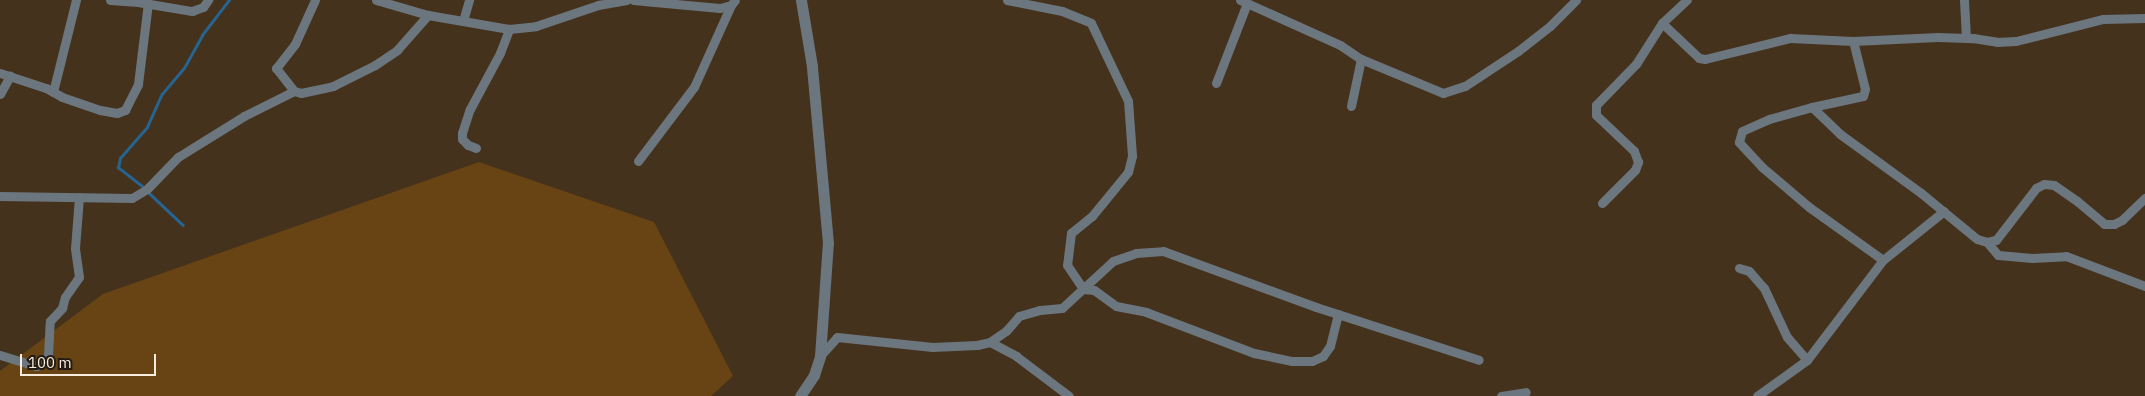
<!DOCTYPE html>
<style>
body{margin:0}
#map{position:relative;width:2145px;height:396px;overflow:hidden;background:#45321c;font-family:"IBM Plex Sans",sans-serif}
div>[style]{position:absolute}
.green>*{inset:0;background:#684414}
.stream>*{height:2.5px;margin:-1.25px;padding:0 1.25px;transform-origin:1.25px;border-radius:1.25px;background:#266491}
.minor>*{height:9px;margin:-4.5px;padding:0 4.5px;transform-origin:4.5px;border-radius:4.5px;background:#6b767f}
.tertiary>*{height:11px;margin:-5.5px;padding:0 5.5px;transform-origin:5.5px;border-radius:5.5px;background:#6b767f}
span{translate:-50% -50%;white-space:nowrap;text-align:center;line-height:1.15;-webkit-text-stroke:4.5px #241c12;paint-order:stroke}
.scale{position:absolute;left:20px;top:354px;width:136px;height:22px;box-sizing:border-box;border:2px solid #f8ecdf;border-top:0;padding-left:6px;font-size:15px;line-height:18px;white-space:nowrap;color:#f8ecdf;-webkit-text-stroke:4px #241c12;paint-order:stroke}
</style>
<div id="map">
<div class="green">
<i style="clip-path:polygon(479px 162px,654px 222px,733px 376px,711px 396px,0 396px,0 371px,103px 294px)"></i>
</div>
<div class="stream">
<i style="left:144px;top:188px;width:33px;rotate:-142deg"></i>
<i style="left:118px;top:168px;width:10px;rotate:-79deg"></i>
<i style="left:120px;top:158px;width:41px;rotate:-48.9deg"></i>
<i style="left:147px;top:127px;width:36px;rotate:-66deg"></i>
<i style="left:162px;top:94px;width:34px;rotate:-50deg"></i>
<i style="left:184px;top:68px;width:38px;rotate:-61deg"></i>
<i style="left:202px;top:35px;width:44px;rotate:-52.4deg"></i>
<i style="left:148px;top:192px;width:48px;rotate:43.3deg"></i>
</div>
<div class="minor">
<i style="left:110px;top:0;width:28px;rotate:4deg"></i>
<i style="left:138px;top:2px;width:55px;rotate:9.5deg"></i>
<i style="left:192px;top:11px;width:12px;rotate:-20deg"></i>
<i style="left:203px;top:7px;width:9px;rotate:-54deg"></i>
<i style="left:315px;top:0;width:48px;rotate:114.4deg"></i>
<i style="left:295px;top:44px;width:31px;rotate:128deg"></i>
<i style="left:276px;top:68px;width:29px;rotate:52deg"></i>
<i style="left:294px;top:91px;width:7px;rotate:16deg"></i>
<i style="left:301px;top:93px;width:33px;rotate:-12deg"></i>
<i style="left:333px;top:86px;width:47px;rotate:-26.6deg"></i>
<i style="left:375px;top:65px;width:27px;rotate:-34deg"></i>
<i style="left:397px;top:50px;width:47px;rotate:-48.5deg"></i>
<i style="left:376px;top:0;width:54px;rotate:16.1deg"></i>
<i style="left:428px;top:15px;width:82px;rotate:9.8deg"></i>
<i style="left:509px;top:29px;width:27px;rotate:-6deg"></i>
<i style="left:536px;top:26px;width:65px;rotate:-18.7deg"></i>
<i style="left:598px;top:5px;width:29px;rotate:-10deg"></i>
<i style="left:633px;top:0;width:87px;rotate:5.3deg"></i>
<i style="left:720px;top:8px;width:11px;rotate:-15deg"></i>
<i style="left:731px;top:5px;width:6px;rotate:-51deg"></i>
<i style="left:1007px;top:0;width:56px;rotate:11.3deg"></i>
<i style="left:1062px;top:11px;width:31px;rotate:22deg"></i>
<i style="left:1091px;top:23px;width:86px;rotate:64.6deg"></i>
<i style="left:1128px;top:101px;width:55px;rotate:85.8deg"></i>
<i style="left:1132px;top:156px;width:16px;rotate:104deg"></i>
<i style="left:1128px;top:172px;width:57px;rotate:129.3deg"></i>
<i style="left:1092px;top:216px;width:27px;rotate:141deg"></i>
<i style="left:1071px;top:233px;width:32px;rotate:97deg"></i>
<i style="left:1067px;top:265px;width:29px;rotate:56deg"></i>
<i style="left:1083px;top:289px;width:11px;rotate:5deg"></i>
<i style="left:1094px;top:290px;width:27px;rotate:36deg"></i>
<i style="left:1116px;top:306px;width:31px;rotate:11deg"></i>
<i style="left:1146px;top:312px;width:116px;rotate:20.8deg"></i>
<i style="left:1254px;top:353px;width:39px;rotate:12deg"></i>
<i style="left:1292px;top:361px;width:20px"></i>
<i style="left:1312px;top:361px;width:12px;rotate:-24deg"></i>
<i style="left:1323px;top:356px;width:12px;rotate:-55deg"></i>
<i style="left:1330px;top:346px;width:33px;rotate:-76deg"></i>
<i style="left:1240px;top:0;width:110px;rotate:24.2deg"></i>
<i style="left:1340px;top:45px;width:25px;rotate:34deg"></i>
<i style="left:1361px;top:59px;width:89px;rotate:22.5deg"></i>
<i style="left:1443px;top:93px;width:23px;rotate:-18deg"></i>
<i style="left:1465px;top:86px;width:64px;rotate:-33.4deg"></i>
<i style="left:1518px;top:51px;width:41px;rotate:-38deg"></i>
<i style="left:1550px;top:26px;width:37px;rotate:-45deg"></i>
<i style="left:1964px;top:0;width:38px;rotate:87deg"></i>
<i style="left:463px;top:21px;width:22px;rotate:-74deg"></i>
<i style="left:1662px;top:23px;width:51px;rotate:43.4deg"></i>
<i style="left:1699px;top:58px;width:6px;rotate:9deg"></i>
<i style="left:1705px;top:59px;width:88px;rotate:-13.9deg"></i>
<i style="left:1790px;top:38px;width:63px;rotate:2.7deg"></i>
<i style="left:0;top:73px;width:48px;rotate:18.1deg"></i>
<i style="left:46px;top:88px;width:18px;rotate:29deg"></i>
<i style="left:62px;top:97px;width:40px;rotate:18.9deg"></i>
<i style="left:100px;top:110px;width:17px;rotate:10deg"></i>
<i style="left:117px;top:113px;width:9px;rotate:-21deg"></i>
<i style="left:125px;top:110px;width:29px;rotate:-63deg"></i>
<i style="left:138px;top:84px;width:82px;rotate:-83deg"></i>
<i style="left:1216px;top:83px;width:86px;rotate:-68.8deg"></i>
<i style="left:53px;top:92px;width:95px;rotate:-76deg"></i>
<i style="left:0;top:94px;width:21px;rotate:-61deg"></i>
<i style="left:1351px;top:106px;width:48px;rotate:-78deg"></i>
<i style="left:1812px;top:107px;width:52px;rotate:-12.2deg"></i>
<i style="left:1863px;top:96px;width:7px;rotate:-74deg"></i>
<i style="left:1865px;top:89px;width:49px;rotate:-104deg"></i>
<i style="left:1853px;top:41px;width:85px;rotate:-2.7deg"></i>
<i style="left:1938px;top:37px;width:35px;rotate:2deg"></i>
<i style="left:1973px;top:38px;width:24px;rotate:9deg"></i>
<i style="left:1997px;top:42px;width:19px;rotate:-3deg"></i>
<i style="left:2016px;top:41px;width:90px;rotate:-14.2deg"></i>
<i style="left:2103px;top:19px;width:42px;rotate:-1.4deg"></i>
<i style="left:476px;top:148px;width:9px;rotate:-159deg"></i>
<i style="left:468px;top:145px;width:8px;rotate:-135deg"></i>
<i style="left:462px;top:139px;width:6px;rotate:-90deg"></i>
<i style="left:462px;top:133px;width:25px;rotate:-72deg"></i>
<i style="left:470px;top:109px;width:64px;rotate:-61.8deg"></i>
<i style="left:500px;top:53px;width:26px;rotate:-69deg"></i>
<i style="left:638px;top:161px;width:93px;rotate:-52.9deg"></i>
<i style="left:694px;top:87px;width:90px;rotate:-65.7deg"></i>
<i style="left:0;top:196px;width:132px;rotate:0.9deg"></i>
<i style="left:132px;top:198px;width:17px;rotate:-31deg"></i>
<i style="left:147px;top:189px;width:45px;rotate:-45.9deg"></i>
<i style="left:178px;top:157px;width:78px;rotate:-31.8deg"></i>
<i style="left:244px;top:116px;width:56px;rotate:-26.6deg"></i>
<i style="left:1602px;top:203px;width:47px;rotate:-45deg"></i>
<i style="left:1635px;top:170px;width:9px;rotate:-69deg"></i>
<i style="left:1638px;top:162px;width:12px;rotate:-110deg"></i>
<i style="left:1634px;top:151px;width:52px;rotate:-136.5deg"></i>
<i style="left:1596px;top:115px;width:10px;rotate:-90deg"></i>
<i style="left:1596px;top:105px;width:57px;rotate:-45.7deg"></i>
<i style="left:1636px;top:64px;width:49px;rotate:-57.6deg"></i>
<i style="left:1662px;top:23px;width:34px;rotate:-43deg"></i>
<i style="left:1987px;top:242px;width:17px;rotate:50deg"></i>
<i style="left:1998px;top:255px;width:34px;rotate:5deg"></i>
<i style="left:2032px;top:258px;width:34px;rotate:-3deg"></i>
<i style="left:2066px;top:256px;width:85px;rotate:20.8deg"></i>
<i style="left:1883px;top:260px;width:78px;rotate:-38.8deg"></i>
<i style="left:1739px;top:268px;width:10px;rotate:17deg"></i>
<i style="left:1749px;top:271px;width:23px;rotate:49deg"></i>
<i style="left:1764px;top:288px;width:54px;rotate:64.9deg"></i>
<i style="left:1787px;top:337px;width:30px;rotate:49deg"></i>
<i style="left:990px;top:342px;width:30px;rotate:28deg"></i>
<i style="left:1016px;top:356px;width:66px;rotate:37deg"></i>
<i style="left:0;top:355px;width:38px;rotate:17deg"></i>
<i style="left:36px;top:366px;width:9px;rotate:-21deg"></i>
<i style="left:44px;top:363px;width:9px;rotate:-63deg"></i>
<i style="left:48px;top:355px;width:34px;rotate:-87deg"></i>
<i style="left:50px;top:321px;width:18px;rotate:-47deg"></i>
<i style="left:62px;top:308px;width:11px;rotate:-75deg"></i>
<i style="left:65px;top:297px;width:24px;rotate:-55deg"></i>
<i style="left:79px;top:277px;width:29px;rotate:-98deg"></i>
<i style="left:75px;top:248px;width:51px;rotate:-85.5deg"></i>
<i style="left:820px;top:356px;width:25px;rotate:-48deg"></i>
<i style="left:837px;top:337px;width:96px;rotate:6deg"></i>
<i style="left:932px;top:347px;width:45px;rotate:-2.5deg"></i>
<i style="left:977px;top:345px;width:13px;rotate:-13deg"></i>
<i style="left:990px;top:342px;width:19px;rotate:-35deg"></i>
<i style="left:1006px;top:331px;width:20px;rotate:-49deg"></i>
<i style="left:1019px;top:316px;width:22px;rotate:-16deg"></i>
<i style="left:1040px;top:310px;width:22px;rotate:-5deg"></i>
<i style="left:1062px;top:308px;width:69px;rotate:-42.7deg"></i>
<i style="left:1113px;top:261px;width:24px;rotate:-19deg"></i>
<i style="left:1136px;top:253px;width:27px;rotate:-4deg"></i>
<i style="left:1163px;top:251px;width:163px;rotate:20.1deg"></i>
<i style="left:1316px;top:307px;width:171px;rotate:18deg"></i>
<i style="left:1501px;top:396px;width:25px;rotate:-9deg"></i>
<i style="left:1757px;top:396px;width:62px;rotate:-35.8deg"></i>
<i style="left:1807px;top:360px;width:126px;rotate:-52.8deg"></i>
<i style="left:1883px;top:260px;width:91px;rotate:-144.4deg"></i>
<i style="left:1809px;top:207px;width:62px;rotate:-139.6deg"></i>
<i style="left:1762px;top:167px;width:34px;rotate:-133deg"></i>
<i style="left:1739px;top:142px;width:11px;rotate:-75deg"></i>
<i style="left:1742px;top:131px;width:30px;rotate:-24deg"></i>
<i style="left:1769px;top:119px;width:45px;rotate:-15.6deg"></i>
<i style="left:1812px;top:107px;width:39px;rotate:44deg"></i>
<i style="left:1840px;top:134px;width:100px;rotate:36.1deg"></i>
<i style="left:1921px;top:193px;width:72px;rotate:39.4deg"></i>
<i style="left:1977px;top:239px;width:10px;rotate:17deg"></i>
<i style="left:1987px;top:242px;width:9px;rotate:-13deg"></i>
<i style="left:1996px;top:240px;width:66px;rotate:-52.4deg"></i>
<i style="left:2036px;top:188px;width:9px;rotate:-27deg"></i>
<i style="left:2044px;top:184px;width:10px;rotate:6deg"></i>
<i style="left:2054px;top:185px;width:28px;rotate:35deg"></i>
<i style="left:2077px;top:201px;width:35px;rotate:40deg"></i>
<i style="left:2104px;top:224px;width:10px"></i>
<i style="left:2114px;top:224px;width:9px;rotate:-27deg"></i>
<i style="left:2122px;top:220px;width:32px;rotate:-44deg"></i>
</div>
<div class="tertiary">
<i style="left:800px;top:396px;width:25px;rotate:-56deg"></i>
<i style="left:814px;top:375px;width:20px;rotate:-72deg"></i>
<i style="left:820px;top:356px;width:113px;rotate:-86deg"></i>
<i style="left:828px;top:243px;width:178px;rotate:-95.2deg"></i>
<i style="left:812px;top:66px;width:67px;rotate:-99.5deg"></i>
</div>
<div class="scale">100 m</div>
</div>
